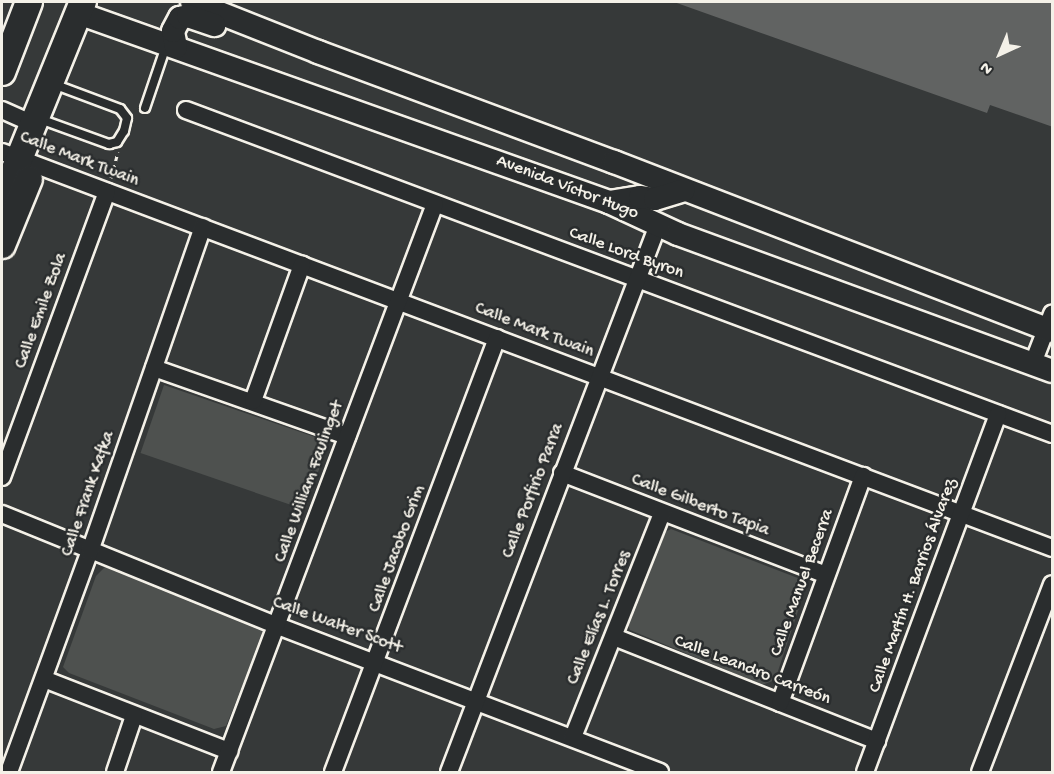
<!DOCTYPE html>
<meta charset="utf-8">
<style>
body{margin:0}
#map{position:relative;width:1054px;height:774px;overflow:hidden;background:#363939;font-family:"Gochi Hand",sans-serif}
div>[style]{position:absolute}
.green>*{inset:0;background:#4e514f;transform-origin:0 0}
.building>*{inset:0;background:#616362}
.path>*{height:3px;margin-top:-1.5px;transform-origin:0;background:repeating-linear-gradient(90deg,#f4f1e8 0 4.5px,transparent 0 9px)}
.roads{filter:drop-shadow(2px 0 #f4f1e8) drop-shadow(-2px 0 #f4f1e8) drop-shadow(0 2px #f4f1e8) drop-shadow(0 -2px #f4f1e8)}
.lane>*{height:8px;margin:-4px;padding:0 4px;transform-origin:4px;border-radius:4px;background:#2a2d2e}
.street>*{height:16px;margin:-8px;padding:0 8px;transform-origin:8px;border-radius:8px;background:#2a2d2e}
.secondary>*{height:22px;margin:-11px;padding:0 11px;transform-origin:11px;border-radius:11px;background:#2a2d2e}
.primary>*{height:26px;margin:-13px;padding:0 13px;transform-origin:13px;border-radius:13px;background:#2a2d2e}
span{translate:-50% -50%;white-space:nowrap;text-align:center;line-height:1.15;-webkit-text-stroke:5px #2a2d2e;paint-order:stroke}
.street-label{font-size:18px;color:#f4f1e8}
.frame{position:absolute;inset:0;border:3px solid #f4f1e8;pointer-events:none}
.north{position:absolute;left:970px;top:24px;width:60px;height:60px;-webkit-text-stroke:4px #2a2d2e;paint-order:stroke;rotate:224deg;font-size:16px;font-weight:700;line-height:24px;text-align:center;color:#f4f1e8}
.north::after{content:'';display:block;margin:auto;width:21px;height:27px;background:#f4f1e8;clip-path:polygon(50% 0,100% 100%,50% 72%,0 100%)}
</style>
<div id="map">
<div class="green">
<i style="left:164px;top:385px;width:174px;height:72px;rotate:19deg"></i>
<i style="clip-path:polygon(671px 529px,803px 580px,806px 587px,775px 680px,762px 685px,630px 630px,627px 623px,663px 533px)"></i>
<i style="clip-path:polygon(105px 567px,259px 624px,263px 635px,226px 726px,214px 729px,69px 673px,63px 667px,96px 576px)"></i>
</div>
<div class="building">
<i style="clip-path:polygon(674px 2px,1053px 2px,1053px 127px,990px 105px,987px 113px)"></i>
</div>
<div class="path">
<i style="left:111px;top:178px;width:27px;rotate:-75deg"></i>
</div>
<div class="roads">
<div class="lane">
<i style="left:145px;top:108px;width:65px;rotate:-71.3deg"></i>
<i style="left:37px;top:118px;width:77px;rotate:19.9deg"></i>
<i style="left:109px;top:144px;width:8px;rotate:-14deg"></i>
<i style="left:117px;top:142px;width:13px;rotate:-58deg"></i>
<i style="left:124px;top:131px;width:13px;rotate:-77deg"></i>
<i style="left:127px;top:118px;width:11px;rotate:-128deg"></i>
<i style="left:120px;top:109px;width:72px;rotate:-159.5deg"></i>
</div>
<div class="street">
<i style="left:2px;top:110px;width:35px;rotate:24deg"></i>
<i style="left:186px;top:110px;width:925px;rotate:20.51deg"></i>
<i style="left:2px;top:152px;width:1122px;rotate:20.66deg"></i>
<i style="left:1033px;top:363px;width:53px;rotate:-68.8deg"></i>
<i style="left:154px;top:368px;width:205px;rotate:19.4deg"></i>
<i style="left:253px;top:401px;width:145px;rotate:-70.2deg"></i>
<i style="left:562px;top:473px;width:283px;rotate:21.1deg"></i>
<i style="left:2px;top:477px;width:304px;rotate:-69.8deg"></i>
<i style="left:2px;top:514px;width:298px;rotate:22.1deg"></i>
<i style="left:278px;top:626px;width:409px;rotate:20.9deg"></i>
<i style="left:614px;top:637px;width:283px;rotate:21.6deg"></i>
<i style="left:44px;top:679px;width:199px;rotate:21.3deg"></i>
<i style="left:780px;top:703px;width:242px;rotate:-69.9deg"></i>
<i style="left:573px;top:737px;width:241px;rotate:-68.3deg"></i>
<i style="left:9px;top:772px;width:235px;rotate:-69.9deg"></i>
<i style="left:90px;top:551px;width:343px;rotate:-70.8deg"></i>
<i style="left:115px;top:772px;width:59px;rotate:-71.3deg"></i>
<i style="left:221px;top:772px;width:607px;rotate:-69.36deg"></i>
<i style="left:333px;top:772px;width:464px;rotate:-69.3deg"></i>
<i style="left:449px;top:772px;width:586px;rotate:-69.09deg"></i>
<i style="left:865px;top:772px;width:382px;rotate:-69.6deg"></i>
<i style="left:980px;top:772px;width:201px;rotate:-69deg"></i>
</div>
<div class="secondary">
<i style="left:192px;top:2px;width:136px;rotate:21.6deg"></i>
<i style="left:318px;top:52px;width:316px;rotate:20.4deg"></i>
<i style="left:614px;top:162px;width:469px;rotate:21.1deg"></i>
<i style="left:78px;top:13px;width:564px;rotate:19.59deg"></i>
<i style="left:609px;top:202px;width:76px;rotate:24.9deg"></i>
<i style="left:678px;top:234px;width:398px;rotate:20.1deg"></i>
<i style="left:176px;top:47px;width:16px;rotate:-101deg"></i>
<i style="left:173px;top:31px;width:15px;rotate:-62deg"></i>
<i style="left:180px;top:18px;width:8px;rotate:-14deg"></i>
<i style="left:188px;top:16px;width:28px;rotate:19deg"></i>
<i style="left:609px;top:202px;width:31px;rotate:-9deg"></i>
<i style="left:640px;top:197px;width:15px;rotate:8deg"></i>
<i style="left:655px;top:199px;width:30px;rotate:-17deg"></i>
</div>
<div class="primary">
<i style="left:2px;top:72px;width:75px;rotate:-68.9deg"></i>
<i style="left:2px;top:201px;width:215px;rotate:-67.9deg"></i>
<i style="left:2px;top:245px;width:71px;rotate:-67.8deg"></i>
</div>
</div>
<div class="street-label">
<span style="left:79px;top:160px;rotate:21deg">Calle Mark Twain</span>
<span style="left:567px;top:188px;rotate:21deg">Avenida Víctor Hugo</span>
<span style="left:626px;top:254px;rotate:20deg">Calle Lord Byron</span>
<span style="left:42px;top:311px;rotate:-70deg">Calle Emile Zola</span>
<span style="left:534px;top:331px;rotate:21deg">Calle Mark Twain</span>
<span style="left:310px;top:482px;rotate:-70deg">Calle William Faulinget</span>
<span style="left:534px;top:491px;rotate:-69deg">Calle Porfirio Parra</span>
<span style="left:89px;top:494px;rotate:-71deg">Calle Frank Kafka</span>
<span style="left:700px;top:506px;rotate:21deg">Calle Gilberto Tapia</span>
<span style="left:398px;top:549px;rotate:-70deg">Calle Jacobo Grim</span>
<span style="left:803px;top:583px;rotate:-70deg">Calle Manuel Becerra</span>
<span style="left:914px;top:586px;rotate:-70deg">Calle Martín H. Barrios Álvarez</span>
<span style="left:600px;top:618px;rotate:-68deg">Calle Elías L. Torres</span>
<span style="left:337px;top:626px;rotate:20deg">Calle Walter Scott</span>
<span style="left:752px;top:671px;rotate:21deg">Calle Leandro Carreón</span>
</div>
<div class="frame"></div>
<div class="north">N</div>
</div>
